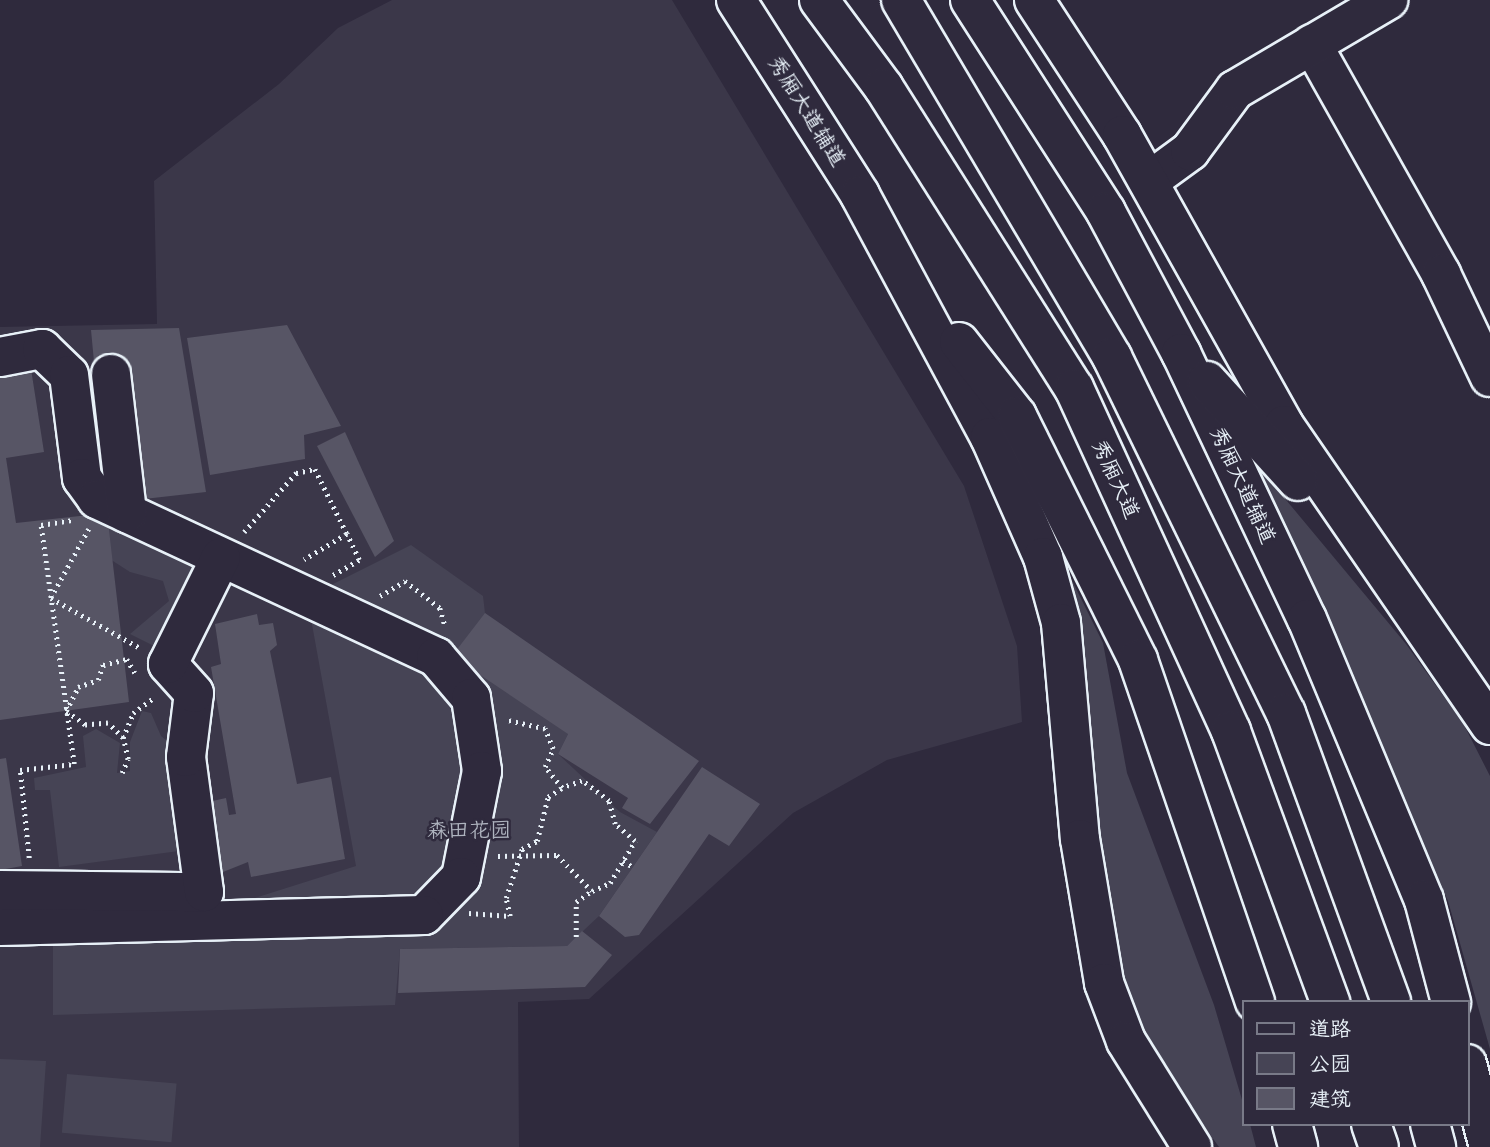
<!DOCTYPE html>
<meta charset="utf-8">
<style>
body{margin:0}
#map{position:relative;width:1490px;height:1147px;overflow:hidden;background:#2f2a3d;font-family:"Shantell Sans","LXGW WenKai TC",sans-serif}
div>[style]{position:absolute}
.built>*{inset:0;background:#3b3749}
.green>*{inset:0;background:#464455;transform-origin:0 0}
.building>*{inset:0;background:#575565}
.path>*{height:4.5px;margin-top:-2.25px;transform-origin:0;background:repeating-linear-gradient(90deg,#e8f1f8 0 2px,transparent 0 7px)}
.roads{filter:drop-shadow(2px 0 #e8f1f8) drop-shadow(-2px 0 #e8f1f8) drop-shadow(0 2px #e8f1f8) drop-shadow(0 -2px #e8f1f8)}
.minor>*{height:38px;margin:-19px;padding:0 19px;transform-origin:19px;border-radius:19px;background:#2f2a3d}
.major>*{height:38px;margin:-19px;padding:0 19px;transform-origin:19px;border-radius:19px;background:#2f2a3d}
.highway>*{height:38px;margin:-19px;padding:0 19px;transform-origin:19px;border-radius:19px;background:#2f2a3d}
span{translate:-50% -50%;white-space:nowrap;text-align:center;line-height:1.15;-webkit-text-stroke:5px #2f2a3d;paint-order:stroke}
.street-label{font-size:21px;color:#e8f1f8}
.park-label{font-size:21px;color:#afb4bf}
.legend{position:absolute;left:1242px;top:1000px;width:228px;height:126px;box-sizing:border-box;background:#2f2a3d;border:2px solid #797a88;margin:0;padding:9px 12px;list-style:none;font-size:21px;color:#e8f1f8}
.legend li{display:flex;align-items:center;gap:14px;height:35px}
.legend b{width:35px;border:2px solid #797a88}
</style>
<div id="map">
<div class="built">
<i style="clip-path:polygon(392px 0,672px 0,964px 486px,1017px 646px,1022px 722px,887px 760px,793px 813px,589px 999px,518px 1002px,519px 1147px,0 1147px,0 327px,157px 324px,154px 181px,279px 84px,338px 28px)"></i>
</div>
<div class="green">
<i style="clip-path:polygon(1247px 453px,1406px 644px,1463px 723px,1490px 776px,1490px 1049px,1448px 901px)"></i>
<i style="clip-path:polygon(102px 517px,204px 558px,166px 652px,130px 634px,169px 601px,163px 581px,130px 572px,88px 545px)"></i>
<i style="clip-path:polygon(1050px 536px,1103px 643px,1127px 773px,1214px 1005px,1243px 1103px,1243px 1124px,1250px 1124px,1256px 1147px,1219px 1147px,1144px 1042px,1126px 999px,1095px 843px,1085px 667px)"></i>
<i style="clip-path:polygon(411px 545px,483px 596px,485px 613px,568px 734px,558px 754px,620px 812px,657px 832px,599px 916px,567px 946px,400px 949px,395px 1005px,53px 1015px,53px 913px,239px 903px,356px 866px,307px 597px)"></i>
<i style="clip-path:polygon(142px 711px,151px 713px,161px 736px,180px 751px,182px 772px,167px 777px,179px 851px,59px 867px,50px 790px,35px 790px,34px 778px,86px 767px,83px 736px,96px 729px,120px 743px,117px 773px,130px 771px,130px 742px)"></i>
<i style="clip-path:polygon(0 1059px,46px 1061px,40px 1147px,0 1147px)"></i>
<i style="left:67px;top:1074px;width:110px;height:59px;rotate:5deg"></i>
</div>
<div class="building">
<i style="clip-path:polygon(287px 325px,341px 426px,304px 435px,305px 459px,210px 475px,187px 338px)"></i>
<i style="clip-path:polygon(179px 328px,206px 492px,144px 499px,97px 394px,91px 330px)"></i>
<i style="clip-path:polygon(31px 369px,44px 452px,6px 458px,16px 523px,107px 513px,129px 702px,0 720px,0 373px)"></i>
<i style="clip-path:polygon(345px 432px,394px 541px,375px 557px,317px 446px)"></i>
<i style="clip-path:polygon(485px 613px,699px 761px,650px 824px,622px 808px,628px 798px,558px 754px,568px 734px,452px 656px)"></i>
<i style="clip-path:polygon(257px 614px,259px 625px,273px 623px,277px 645px,270px 651px,297px 784px,331px 777px,345px 859px,251px 877px,248px 862px,223px 872px,208px 802px,226px 798px,229px 815px,236px 814px,211px 667px,221px 664px,215px 624px)"></i>
<i style="clip-path:polygon(6px 758px,22px 866px,0 870px,0 759px)"></i>
<i style="clip-path:polygon(702px 767px,760px 804px,729px 846px,709px 834px,639px 935px,625px 937px,599px 916px)"></i>
<i style="clip-path:polygon(582px 931px,612px 955px,585px 987px,398px 993px,400px 949px,567px 946px)"></i>
</div>
<div class="path">
<i style="left:89px;top:529px;width:79px;rotate:118.8deg"></i>
<i style="left:51px;top:598px;width:102px;rotate:29.3deg"></i>
<i style="left:244px;top:532px;width:79px;rotate:-48.6deg"></i>
<i style="left:296px;top:473px;width:19px;rotate:-12deg"></i>
<i style="left:315px;top:469px;width:72px;rotate:63.8deg"></i>
<i style="left:347px;top:534px;width:50px;rotate:148.8deg"></i>
<i style="left:333px;top:575px;width:30px;rotate:-30deg"></i>
<i style="left:359px;top:560px;width:29px;rotate:-115deg"></i>
<i style="left:380px;top:596px;width:29px;rotate:-31deg"></i>
<i style="left:405px;top:581px;width:44px;rotate:37.6deg"></i>
<i style="left:440px;top:608px;width:19px;rotate:74deg"></i>
<i style="left:123px;top:738px;width:27px;rotate:-68deg"></i>
<i style="left:133px;top:713px;width:24px;rotate:-36deg"></i>
<i style="left:122px;top:773px;width:15px;rotate:-67deg"></i>
<i style="left:128px;top:759px;width:22px;rotate:-103deg"></i>
<i style="left:123px;top:738px;width:21px;rotate:-135deg"></i>
<i style="left:108px;top:723px;width:23px;rotate:175deg"></i>
<i style="left:85px;top:725px;width:24px;rotate:-144deg"></i>
<i style="left:66px;top:711px;width:27px;rotate:-63deg"></i>
<i style="left:78px;top:687px;width:21px;rotate:-19deg"></i>
<i style="left:98px;top:680px;width:16px;rotate:-72deg"></i>
<i style="left:103px;top:665px;width:25px;rotate:-14deg"></i>
<i style="left:127px;top:659px;width:16px;rotate:60deg"></i>
<i style="left:498px;top:856px;width:59px;rotate:-1deg"></i>
<i style="left:557px;top:855px;width:50px;rotate:45.8deg"></i>
<i style="left:592px;top:891px;width:20px;rotate:-24deg"></i>
<i style="left:610px;top:883px;width:49px;rotate:-59.2deg"></i>
<i style="left:635px;top:841px;width:26px;rotate:-140deg"></i>
<i style="left:615px;top:824px;width:24px;rotate:-105deg"></i>
<i style="left:609px;top:801px;width:34px;rotate:-143deg"></i>
<i style="left:582px;top:781px;width:21px;rotate:161deg"></i>
<i style="left:562px;top:788px;width:27px;rotate:-129deg"></i>
<i style="left:545px;top:767px;width:20px;rotate:-66deg"></i>
<i style="left:553px;top:749px;width:22px;rotate:-112deg"></i>
<i style="left:545px;top:729px;width:39px;rotate:-167deg"></i>
<i style="left:29px;top:858px;width:88px;rotate:-95.8deg"></i>
<i style="left:20px;top:770px;width:54px;rotate:-6.3deg"></i>
<i style="left:74px;top:764px;width:241px;rotate:-97.9deg"></i>
<i style="left:41px;top:525px;width:31px;rotate:-9deg"></i>
<i style="left:623px;top:861px;width:12px;rotate:31deg"></i>
<i style="left:469px;top:913px;width:41px;rotate:4.2deg"></i>
<i style="left:510px;top:916px;width:18px;rotate:-103deg"></i>
<i style="left:506px;top:898px;width:52px;rotate:-71.9deg"></i>
<i style="left:522px;top:849px;width:17px;rotate:-28deg"></i>
<i style="left:537px;top:841px;width:45px;rotate:-76deg"></i>
<i style="left:548px;top:797px;width:17px;rotate:-33deg"></i>
<i style="left:576px;top:937px;width:35px;rotate:-90deg"></i>
<i style="left:576px;top:902px;width:19px;rotate:-35deg"></i>
</div>
<div class="roads">
<div class="minor">
<i style="left:1312px;top:44px;width:264px;rotate:60.7deg"></i>
<i style="left:1441px;top:274px;width:114px;rotate:64.6deg"></i>
<i style="left:1149px;top:181px;width:51px;rotate:-36.2deg"></i>
<i style="left:1190px;top:151px;width:76px;rotate:-53.6deg"></i>
<i style="left:1235px;top:90px;width:178px;rotate:-30.5deg"></i>
<i style="left:0;top:357px;width:43px;rotate:-10.8deg"></i>
<i style="left:42px;top:349px;width:37px;rotate:44deg"></i>
<i style="left:69px;top:375px;width:104px;rotate:82.8deg"></i>
<i style="left:82px;top:478px;width:26px;rotate:54deg"></i>
<i style="left:97px;top:499px;width:374px;rotate:25deg"></i>
<i style="left:436px;top:657px;width:54px;rotate:49.5deg"></i>
<i style="left:471px;top:698px;width:74px;rotate:81.4deg"></i>
<i style="left:482px;top:771px;width:108px;rotate:101.2deg"></i>
<i style="left:461px;top:877px;width:53px;rotate:134.2deg"></i>
<i style="left:424px;top:915px;width:424px;rotate:178.5deg"></i>
<i style="left:111px;top:374px;width:140px;rotate:83.4deg"></i>
<i style="left:0;top:890px;width:204px;rotate:0.6deg"></i>
<i style="left:204px;top:892px;width:136px;rotate:-97.6deg"></i>
<i style="left:186px;top:757px;width:64px;rotate:-82.9deg"></i>
<i style="left:194px;top:693px;width:39px;rotate:-132deg"></i>
<i style="left:168px;top:664px;width:119px;rotate:-63.6deg"></i>
</div>
<div class="major">
<i style="left:736px;top:0;width:231px;rotate:57.5deg"></i>
<i style="left:860px;top:195px;width:275px;rotate:61.8deg"></i>
<i style="left:990px;top:437px;width:131px;rotate:66.2deg"></i>
<i style="left:1043px;top:557px;width:68px;rotate:74.7deg"></i>
<i style="left:1061px;top:623px;width:217px;rotate:85deg"></i>
<i style="left:1080px;top:839px;width:146px;rotate:80.5deg"></i>
<i style="left:1104px;top:983px;width:62px;rotate:69.2deg"></i>
<i style="left:1126px;top:1041px;width:125px;rotate:58.1deg"></i>
<i style="left:970px;top:0;width:252px;rotate:57.3deg"></i>
<i style="left:1106px;top:212px;width:160px;rotate:62deg"></i>
<i style="left:1181px;top:353px;width:294px;rotate:64.7deg"></i>
<i style="left:1307px;top:619px;width:304px;rotate:67.4deg"></i>
<i style="left:1424px;top:900px;width:106px;rotate:75.2deg"></i>
<i style="left:1034px;top:0;width:161px;rotate:56.9deg"></i>
<i style="left:1122px;top:135px;width:332px;rotate:60.8deg"></i>
<i style="left:1284px;top:425px;width:364px;rotate:55.5deg"></i>
<i style="left:959px;top:342px;width:94px;rotate:51.9deg"></i>
<i style="left:1017px;top:416px;width:272px;rotate:63.6deg"></i>
<i style="left:1138px;top:660px;width:361px;rotate:71.1deg"></i>
<i style="left:1207px;top:381px;width:135px;rotate:47.7deg"></i>
<i style="left:1467px;top:1064px;width:86px;rotate:75.2deg"></i>
<i style="left:1292px;top:1124px;width:24px;rotate:75deg"></i>
</div>
<div class="highway">
<i style="left:819px;top:0;width:109px;rotate:53.5deg"></i>
<i style="left:884px;top:88px;width:355px;rotate:57.7deg"></i>
<i style="left:1074px;top:388px;width:377px;rotate:65.4deg"></i>
<i style="left:1231px;top:731px;width:289px;rotate:69.9deg"></i>
<i style="left:901px;top:0;width:415px;rotate:59.4deg"></i>
<i style="left:1112px;top:357px;width:396px;rotate:64deg"></i>
<i style="left:1286px;top:713px;width:307px;rotate:70deg"></i>
<i style="left:1371px;top:1124px;width:24px;rotate:71deg"></i>
<i style="left:1430px;top:1124px;width:24px;rotate:75deg"></i>
</div>
</div>
<div class="street-label">
<span style="left:807px;top:111px;rotate:58deg">秀厢大道辅道</span>
<span style="left:1116px;top:479px;rotate:65deg">秀厢大道</span>
<span style="left:1243px;top:485px;rotate:65deg">秀厢大道辅道</span>
</div>
<div class="park-label">
<span style="left:469px;top:830px">森田花园</span>
</div>
<ul class="legend">
<li><b style="height:9px;background:#2f2a3d"></b>道路</li>
<li><b style="height:19px;background:#464455"></b>公园</li>
<li><b style="height:19px;background:#575565"></b>建筑</li>
</ul>
</div>
